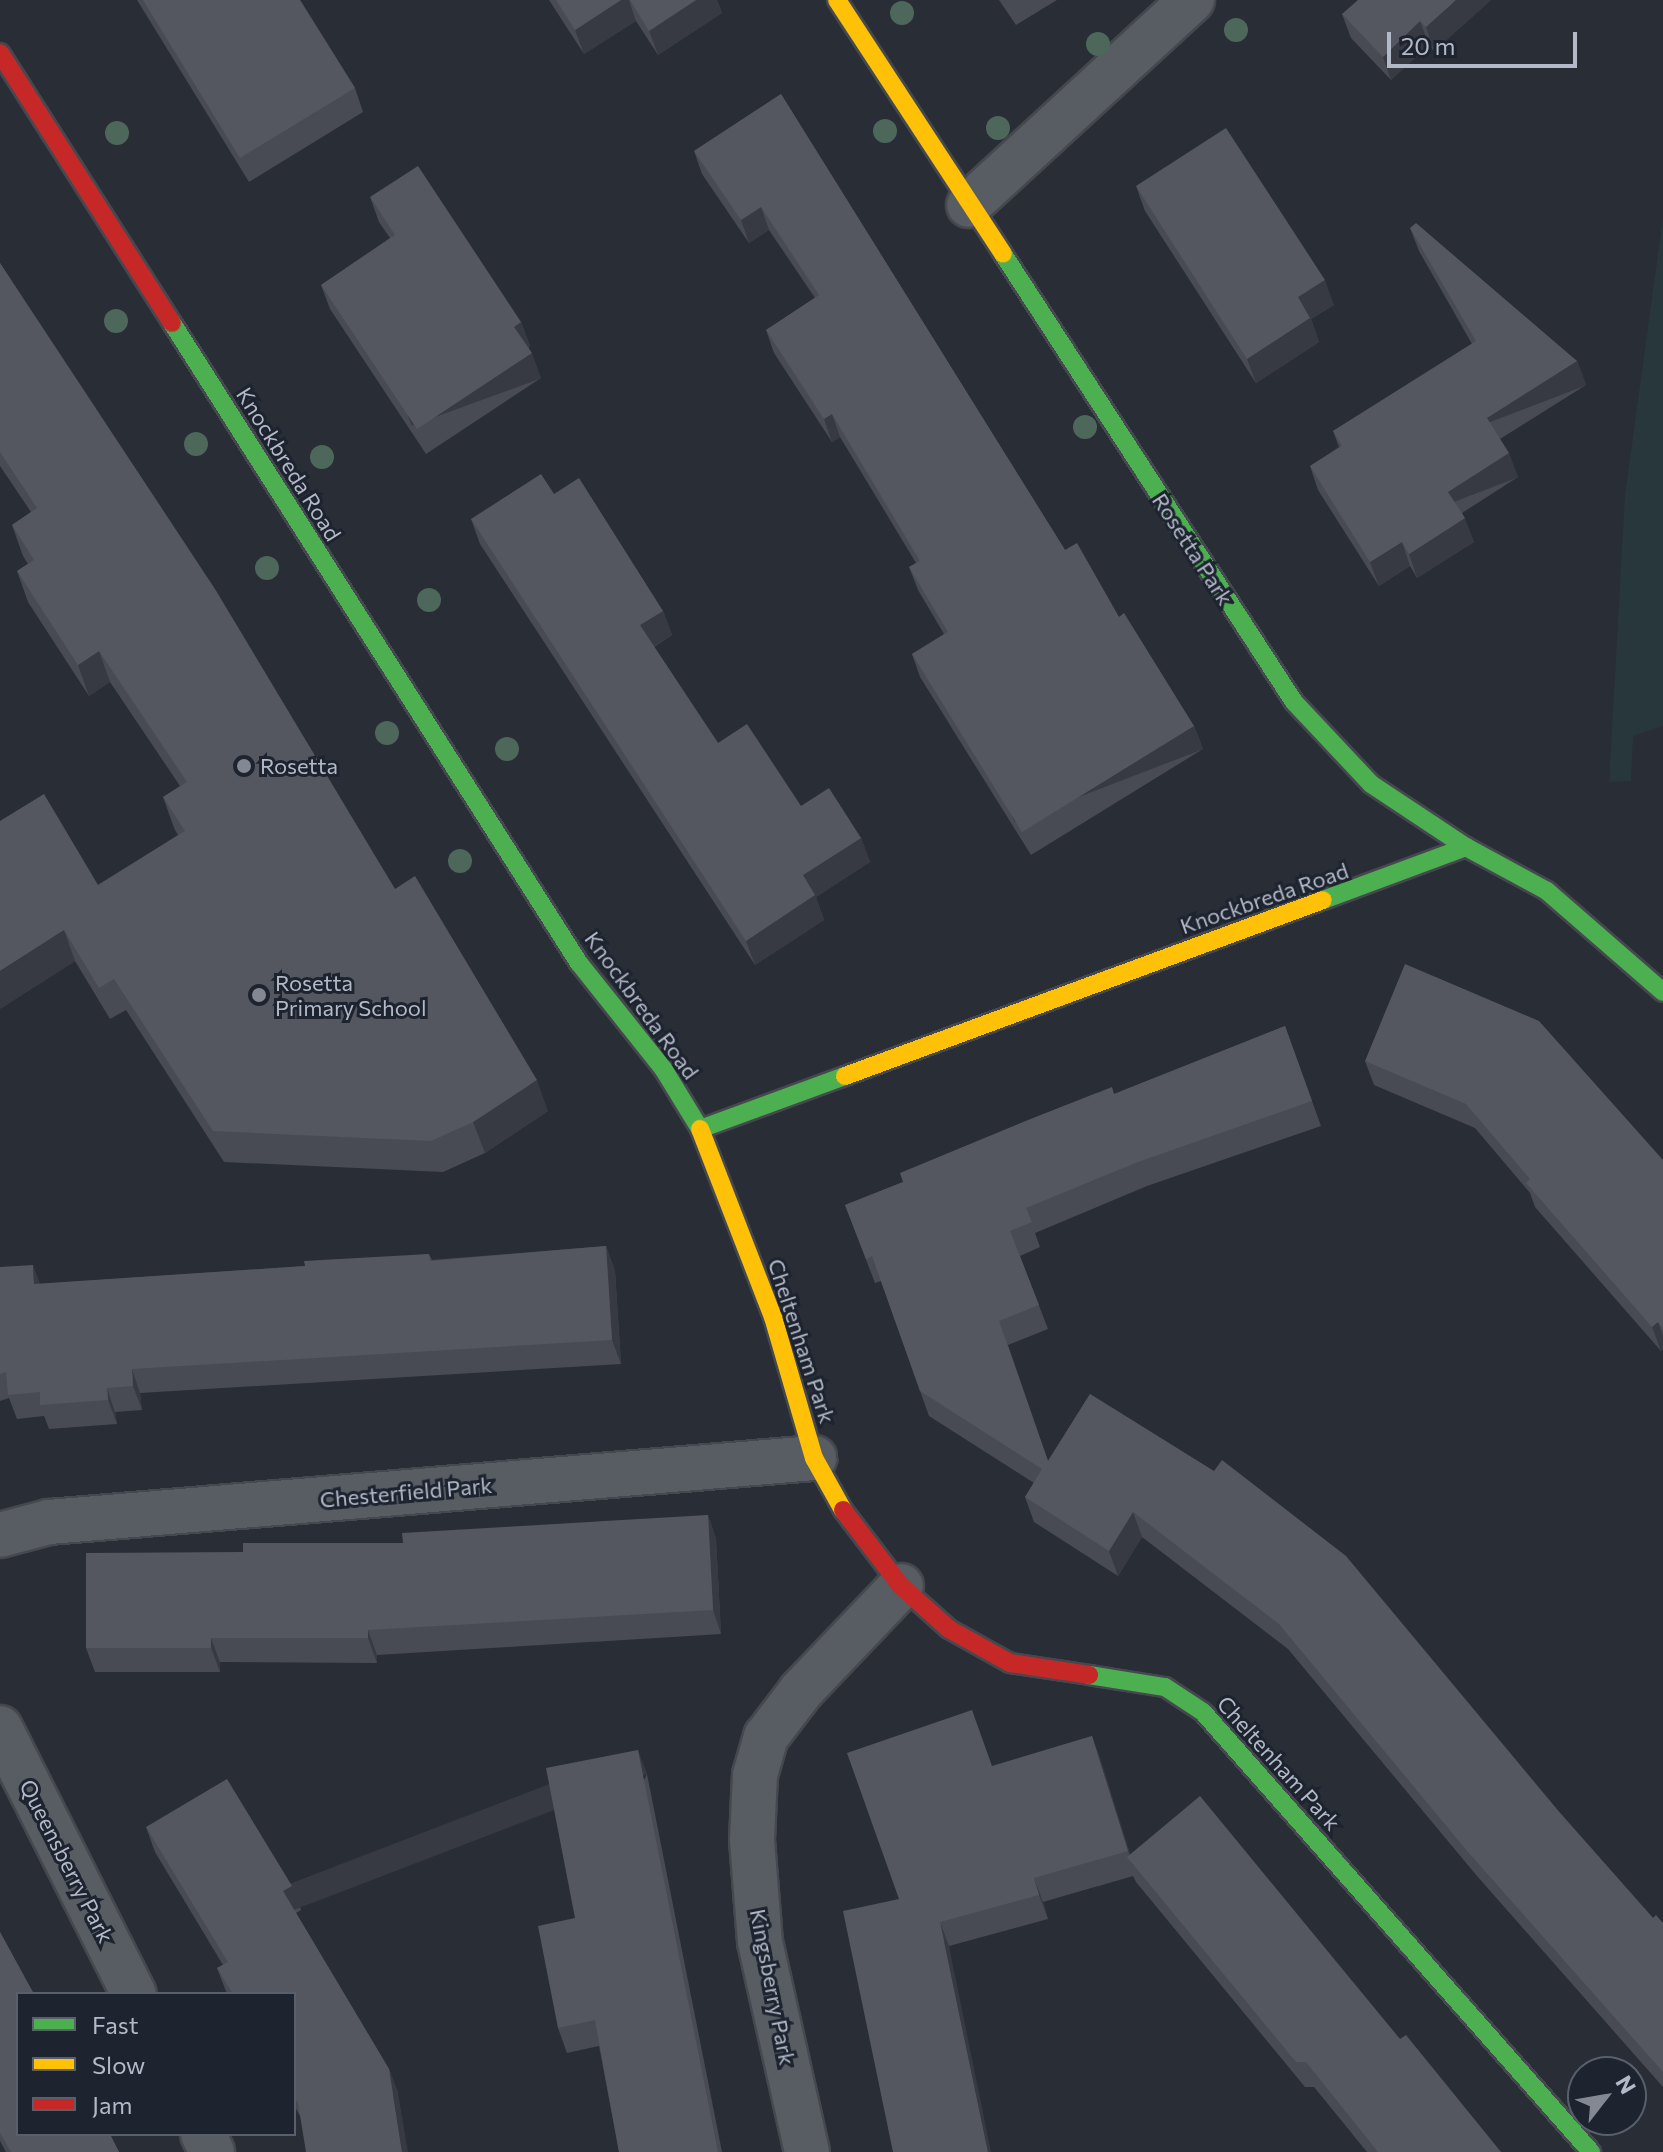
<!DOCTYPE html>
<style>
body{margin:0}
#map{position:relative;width:1663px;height:2152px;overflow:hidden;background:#292d35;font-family:Commissioner,sans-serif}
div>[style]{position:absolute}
.green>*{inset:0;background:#27373b}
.roads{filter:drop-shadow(2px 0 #45484e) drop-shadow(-2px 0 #45484e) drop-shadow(0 2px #45484e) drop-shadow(0 -2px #45484e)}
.street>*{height:44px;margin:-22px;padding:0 22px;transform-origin:22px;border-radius:22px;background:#585c63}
.fast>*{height:18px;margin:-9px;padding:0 9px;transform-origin:9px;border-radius:9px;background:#4caf50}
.slow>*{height:18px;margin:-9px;padding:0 9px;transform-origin:9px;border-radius:9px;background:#ffc107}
.jam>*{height:18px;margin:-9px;padding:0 9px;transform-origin:9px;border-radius:9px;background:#c62828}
.trees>*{width:24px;height:24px;margin:-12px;border-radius:50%;background:#4d675a}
.wall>*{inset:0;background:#484b53}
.shaded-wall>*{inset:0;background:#373a42;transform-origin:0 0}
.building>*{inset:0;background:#54575f}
.dots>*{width:22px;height:22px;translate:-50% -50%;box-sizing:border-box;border:4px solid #1d232f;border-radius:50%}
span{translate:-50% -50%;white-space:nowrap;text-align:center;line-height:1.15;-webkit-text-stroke:6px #1d232f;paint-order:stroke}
.street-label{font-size:22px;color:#b3b9c6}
.poi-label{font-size:22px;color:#b3b9c6}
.left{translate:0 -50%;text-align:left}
.legend{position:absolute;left:16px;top:1992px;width:280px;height:144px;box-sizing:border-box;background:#1d232f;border:2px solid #595f6b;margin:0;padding:10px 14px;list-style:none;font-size:24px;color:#b3b9c6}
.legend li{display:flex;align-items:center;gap:16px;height:40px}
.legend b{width:40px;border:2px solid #595f6b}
.north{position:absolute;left:1567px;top:2056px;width:80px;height:80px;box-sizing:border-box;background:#1d232f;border:2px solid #595f6b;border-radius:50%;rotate:59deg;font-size:22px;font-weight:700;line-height:32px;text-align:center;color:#b3b9c6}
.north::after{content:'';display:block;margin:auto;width:28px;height:36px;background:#838893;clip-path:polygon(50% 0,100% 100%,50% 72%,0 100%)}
.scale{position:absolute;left:1387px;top:32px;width:190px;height:36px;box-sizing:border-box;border:4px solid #b3b9c6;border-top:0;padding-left:10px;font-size:24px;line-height:28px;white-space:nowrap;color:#b3b9c6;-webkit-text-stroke:6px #1d232f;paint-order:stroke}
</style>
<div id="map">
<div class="green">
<i style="clip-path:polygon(1663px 217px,1663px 726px,1633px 736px,1631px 781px,1609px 782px,1625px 495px)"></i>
</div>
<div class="roads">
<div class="street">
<i style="left:969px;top:205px;width:303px;rotate:-42.6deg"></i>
<i style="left:0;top:1535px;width:51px;rotate:-14.9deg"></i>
<i style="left:49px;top:1522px;width:768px;rotate:-4.78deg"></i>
<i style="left:0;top:1728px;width:298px;rotate:63.3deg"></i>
<i style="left:203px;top:2134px;width:20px;rotate:63deg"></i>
<i style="left:807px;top:2152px;width:215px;rotate:-102.6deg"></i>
<i style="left:760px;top:1942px;width:102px;rotate:-94.5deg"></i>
<i style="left:752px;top:1840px;width:65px;rotate:-87.4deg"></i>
<i style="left:755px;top:1775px;width:40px;rotate:-74deg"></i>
<i style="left:766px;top:1737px;width:58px;rotate:-52.7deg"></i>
<i style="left:801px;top:1691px;width:145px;rotate:-46.4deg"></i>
</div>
<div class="fast">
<i style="left:1003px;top:254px;width:534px;rotate:56.99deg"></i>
<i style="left:1294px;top:702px;width:112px;rotate:46.8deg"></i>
<i style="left:1371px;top:784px;width:114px;rotate:33.6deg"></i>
<i style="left:1466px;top:847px;width:92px;rotate:28.5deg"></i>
<i style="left:1547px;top:891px;width:154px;rotate:41deg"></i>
<i style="left:172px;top:323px;width:758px;rotate:57.55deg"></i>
<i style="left:579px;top:963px;width:137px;rotate:51.5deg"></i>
<i style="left:664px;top:1070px;width:69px;rotate:58.6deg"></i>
<i style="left:700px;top:1129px;width:154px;rotate:-20.1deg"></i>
<i style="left:1323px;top:900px;width:153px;rotate:-20.3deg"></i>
<i style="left:1089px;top:1675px;width:77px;rotate:9deg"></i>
<i style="left:1165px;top:1687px;width:45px;rotate:33.3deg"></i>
<i style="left:1203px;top:1712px;width:587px;rotate:48.59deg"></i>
</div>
<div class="slow">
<i style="left:837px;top:0;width:303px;rotate:56.8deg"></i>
<i style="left:845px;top:1076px;width:509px;rotate:-20.21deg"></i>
<i style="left:700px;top:1129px;width:202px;rotate:68.8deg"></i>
<i style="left:773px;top:1317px;width:147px;rotate:73.8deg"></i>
<i style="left:814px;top:1458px;width:60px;rotate:60.9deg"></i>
</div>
<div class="jam">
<i style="left:0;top:53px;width:320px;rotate:57.5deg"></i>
<i style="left:843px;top:1510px;width:96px;rotate:52.7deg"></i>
<i style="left:901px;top:1586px;width:64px;rotate:41.9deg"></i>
<i style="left:949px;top:1629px;width:70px;rotate:29.1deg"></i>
<i style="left:1010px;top:1663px;width:80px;rotate:8.6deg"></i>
</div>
</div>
<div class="trees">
<i style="left:902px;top:13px"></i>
<i style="left:1236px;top:30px"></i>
<i style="left:1098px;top:44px"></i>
<i style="left:998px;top:128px"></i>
<i style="left:885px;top:131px"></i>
<i style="left:117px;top:133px"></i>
<i style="left:116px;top:321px"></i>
<i style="left:1085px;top:427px"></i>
<i style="left:196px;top:444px"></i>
<i style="left:322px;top:457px"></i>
<i style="left:267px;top:568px"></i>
<i style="left:429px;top:600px"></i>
<i style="left:387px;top:733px"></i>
<i style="left:507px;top:749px"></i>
<i style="left:460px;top:861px"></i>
</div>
<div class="wall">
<i style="clip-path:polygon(137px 0,300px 0,355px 88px,363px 112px,249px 182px)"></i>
<i style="clip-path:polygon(549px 0,717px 0,722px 13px,658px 55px,636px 21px,584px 54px)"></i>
<i style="clip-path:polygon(999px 0,1057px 0,1016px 25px)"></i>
<i style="clip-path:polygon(1491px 0,1434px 51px,1429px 45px,1391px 80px,1351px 38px,1342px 14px)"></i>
<i style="clip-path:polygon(781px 94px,1065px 550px,1119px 617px,1194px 726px,1203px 749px,1031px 855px,920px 677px,912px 654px,944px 634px,918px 590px,909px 567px,916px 563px,840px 437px,832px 442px,774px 353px,766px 330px,815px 298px,769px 230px,749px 243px,702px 174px,694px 151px)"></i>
<i style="clip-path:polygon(1136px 186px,1334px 305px,1311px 319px,1319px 342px,1256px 383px,1145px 211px)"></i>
<i style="clip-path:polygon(370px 197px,521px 322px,530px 346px,528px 348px,541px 378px,426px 454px,330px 309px,321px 285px,390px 238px,379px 222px)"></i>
<i style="clip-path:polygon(1410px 228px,1577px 361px,1586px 385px,1500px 439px,1518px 477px,1462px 513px,1474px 542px,1417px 578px,1410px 566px,1379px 586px,1318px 490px,1310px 466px,1339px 447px,1333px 431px,1472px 344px,1419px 251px)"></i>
<i style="clip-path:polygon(0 263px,395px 889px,548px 1111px,485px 1153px,443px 1172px,224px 1162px,126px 1010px,110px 1019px,75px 961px,0 1009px,98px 885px,178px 835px,174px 828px,163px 797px,180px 786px,110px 682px,89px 696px,28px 602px,17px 571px,28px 564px,23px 556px,12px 525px,31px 512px,0 466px)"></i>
<i style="clip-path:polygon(554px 494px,663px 611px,672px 635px,654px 647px,718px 743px,801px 806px,861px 838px,870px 862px,816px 897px,824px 920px,755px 965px,480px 544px,471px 519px)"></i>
<i style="clip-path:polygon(1285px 1026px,1321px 1126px,1147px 1186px,1035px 1233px,1040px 1247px,1020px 1256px,1048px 1329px,1008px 1345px,1048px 1461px,1090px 1394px,1561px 1814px,1653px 1918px,1663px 1923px,1663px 2087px,1477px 1876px,1288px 1649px,1142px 1537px,1118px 1576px,1034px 1522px,1025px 1497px,1034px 1483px,929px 1416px,881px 1281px,875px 1283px,845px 1205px,903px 1182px,1114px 1094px)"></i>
<i style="clip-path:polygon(1365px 1061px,1663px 1160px,1663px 1350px,1661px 1351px,1535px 1207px,1530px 1193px,1475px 1128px,1374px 1085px)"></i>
<i style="clip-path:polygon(606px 1246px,615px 1271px,621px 1364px,140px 1393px,142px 1410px,115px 1412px,117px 1424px,49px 1429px,44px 1416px,17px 1419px,9px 1398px,0 1401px,0 1267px,40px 1284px,305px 1266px,429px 1254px,432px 1260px)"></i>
<i style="clip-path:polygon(708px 1515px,716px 1539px,721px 1634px,377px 1655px,377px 1663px,220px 1662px,220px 1672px,95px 1672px,86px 1648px,243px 1552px,403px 1543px)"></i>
<i style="clip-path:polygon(1092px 1736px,1130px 1854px,1400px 2039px,1501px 2152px,1367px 2152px,1314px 2087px,1305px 2087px,1136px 1882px,1133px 1876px,1043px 1902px,1048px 1919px,949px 1946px,899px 1899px,993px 1766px)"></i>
<i style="clip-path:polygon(647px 1774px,722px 2152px,619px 2152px,599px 2046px,567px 2053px,558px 2028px,575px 1918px)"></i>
<i style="clip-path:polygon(146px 1827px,292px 1886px,301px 1910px,296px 1913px,389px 2069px,398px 2093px,300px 2116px,294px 2105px,294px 1994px,227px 1994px,217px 1968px,223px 1965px,155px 1852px)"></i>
<i style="clip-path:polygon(0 1932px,119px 2152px,6px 2152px,0 2141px)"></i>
</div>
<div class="shaded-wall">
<i style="clip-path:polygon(621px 0,629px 0,636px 21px,584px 54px,575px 30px)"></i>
<i style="clip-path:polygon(696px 0,717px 0,722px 13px,658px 55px,649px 31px)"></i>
<i style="clip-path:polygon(1456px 0,1491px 0,1434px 51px,1426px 27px)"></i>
<i style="clip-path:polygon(1420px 21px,1429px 45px,1391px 80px,1383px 57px)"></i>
<i style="clip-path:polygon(761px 207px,769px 230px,749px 243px,741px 220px)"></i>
<i style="clip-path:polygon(1325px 280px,1334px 305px,1311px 319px,1319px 342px,1256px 383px,1247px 359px,1298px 297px)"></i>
<i style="clip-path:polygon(521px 322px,530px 346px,523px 351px,514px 327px)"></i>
<i style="left:532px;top:353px;width:27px;height:138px;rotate:70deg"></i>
<i style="left:1577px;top:361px;width:26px;height:107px;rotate:69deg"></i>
<i style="clip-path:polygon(832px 414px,840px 437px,832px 442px,824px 419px)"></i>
<i style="left:1509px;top:453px;width:26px;height:72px;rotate:69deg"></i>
<i style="clip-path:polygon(1465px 518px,1474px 542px,1417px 578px,1409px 554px)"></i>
<i style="clip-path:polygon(1402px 542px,1410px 566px,1379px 586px,1370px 562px)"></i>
<i style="clip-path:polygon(663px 611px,672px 635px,648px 650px,640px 625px)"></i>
<i style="clip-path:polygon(99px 651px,110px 682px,89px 696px,78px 665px)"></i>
<i style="left:1194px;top:726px;width:25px;height:202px;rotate:69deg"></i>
<i style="clip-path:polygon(861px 838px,870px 862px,816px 897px,824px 920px,755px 965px,746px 941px,803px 875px)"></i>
<i style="clip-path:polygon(64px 930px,75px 961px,0 1009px,0 971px)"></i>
<i style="clip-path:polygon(537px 1080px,548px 1111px,485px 1153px,473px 1122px)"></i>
<i style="clip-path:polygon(606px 1246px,615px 1271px,621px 1364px,612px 1340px)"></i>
<i style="clip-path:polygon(33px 1265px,42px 1289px,34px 1284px)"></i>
<i style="clip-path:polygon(1658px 1322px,1663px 1336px,1663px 1350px,1661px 1351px,1652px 1327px)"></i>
<i style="clip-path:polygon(132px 1369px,140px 1393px,142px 1410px,133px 1386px)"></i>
<i style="clip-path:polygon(107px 1388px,115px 1412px,117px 1424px,108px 1400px)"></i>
<i style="clip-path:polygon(1133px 1512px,1142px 1537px,1118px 1576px,1109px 1551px)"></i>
<i style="clip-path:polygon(708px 1515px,716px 1539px,721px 1634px,713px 1610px)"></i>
<i style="clip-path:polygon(368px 1630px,377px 1655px,377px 1663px,368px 1638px)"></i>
<i style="clip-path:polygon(211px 1638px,220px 1662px,220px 1672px,211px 1648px)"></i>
<i style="clip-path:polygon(1092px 1736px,1101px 1760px,1134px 1866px,1128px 1851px)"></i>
<i style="left:638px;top:1750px;width:26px;height:410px;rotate:69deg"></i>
<i style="clip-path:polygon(1034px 1878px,1043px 1902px,1048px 1919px,1039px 1895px)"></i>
<i style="clip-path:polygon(940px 1922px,949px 1946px,991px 2152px,988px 2152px)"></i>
<i style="clip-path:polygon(389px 2069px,398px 2093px,408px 2152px,402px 2152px)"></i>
</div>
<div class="building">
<i style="clip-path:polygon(143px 0,300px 0,355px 88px,240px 158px)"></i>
<i style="clip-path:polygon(556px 0,621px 0,575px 30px)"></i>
<i style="clip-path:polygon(630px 0,696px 0,649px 31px)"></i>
<i style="clip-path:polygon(1358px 0,1456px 0,1426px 27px,1420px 21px,1383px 57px,1342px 14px)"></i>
<i style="clip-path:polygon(781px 94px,1065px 550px,1077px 543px,1119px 617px,1124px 613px,1194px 726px,1022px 832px,912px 654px,948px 632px,909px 567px,920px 561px,832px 414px,824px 419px,766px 330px,819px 295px,761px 207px,741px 220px,694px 151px)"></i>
<i style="clip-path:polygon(1226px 128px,1325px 280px,1298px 297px,1310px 318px,1247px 359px,1136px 186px)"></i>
<i style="clip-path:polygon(418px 166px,521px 322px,514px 327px,532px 353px,417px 429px,321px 285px,395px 235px,370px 197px)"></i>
<i style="clip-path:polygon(1416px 223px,1577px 361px,1487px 418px,1509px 453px,1448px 492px,1465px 518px,1409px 554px,1402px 542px,1370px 562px,1310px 466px,1342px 446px,1333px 431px,1476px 341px,1410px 228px)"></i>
<i style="clip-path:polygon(0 263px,215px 589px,395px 889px,415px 876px,537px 1080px,473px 1122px,431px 1141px,213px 1131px,114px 979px,99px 988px,64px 930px,0 971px,0 821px,44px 794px,98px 885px,185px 831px,163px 797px,187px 782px,99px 651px,78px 665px,17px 571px,34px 560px,12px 525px,37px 508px,0 452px)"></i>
<i style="clip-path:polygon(541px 474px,554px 494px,579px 478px,663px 611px,640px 625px,718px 743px,747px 724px,801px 806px,829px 788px,861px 838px,803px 875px,815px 895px,746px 941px,471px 519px)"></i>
<i style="clip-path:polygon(1405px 964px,1539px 1021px,1663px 1160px,1663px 1328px,1658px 1322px,1652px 1327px,1526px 1183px,1530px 1179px,1466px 1104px,1365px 1061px)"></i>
<i style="clip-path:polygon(1285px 1026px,1312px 1101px,1138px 1162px,1026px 1208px,1032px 1222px,1010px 1231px,1039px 1305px,999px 1321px,1048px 1461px,1090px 1394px,1214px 1471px,1222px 1460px,1346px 1556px,1561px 1814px,1653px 1918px,1656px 1915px,1663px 1923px,1663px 2072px,1468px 1852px,1279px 1624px,1133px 1512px,1109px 1551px,1025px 1497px,1042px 1469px,920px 1391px,872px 1256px,866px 1259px,845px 1205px,903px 1182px,900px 1173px,1028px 1120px,1112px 1087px,1114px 1094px)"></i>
<i style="clip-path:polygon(606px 1246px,612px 1340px,132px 1369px,133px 1386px,107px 1388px,108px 1400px,40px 1405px,40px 1392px,8px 1395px,6px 1372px,0 1374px,0 1267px,33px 1265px,34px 1284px,305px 1266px,304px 1261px,429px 1254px,430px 1261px)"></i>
<i style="clip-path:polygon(708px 1515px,713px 1610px,368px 1630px,368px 1638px,211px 1638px,211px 1648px,86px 1648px,86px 1553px,243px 1552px,243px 1543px,403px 1543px,402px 1533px)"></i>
<i style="clip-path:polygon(972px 1710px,992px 1766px,1092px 1736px,1128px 1851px,1034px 1878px,1039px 1895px,940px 1922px,988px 2152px,893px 2152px,843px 1911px,899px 1899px,847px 1753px)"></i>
<i style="clip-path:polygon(638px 1750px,718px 2152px,619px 2152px,595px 2020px,558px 2028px,538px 1926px,575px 1918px,546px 1768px)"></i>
<i style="clip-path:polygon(227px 1779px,292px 1886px,283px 1891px,389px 2069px,402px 2152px,306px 2152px,298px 2103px,294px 2096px,294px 1994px,233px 1994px,217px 1968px,228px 1962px,146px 1827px)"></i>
<i style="clip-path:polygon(1200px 1796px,1400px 2039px,1406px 2035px,1501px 2152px,1378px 2152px,1306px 2062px,1296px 2062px,1127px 1857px)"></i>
<i style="clip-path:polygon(0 1932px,34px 1994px,18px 1994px,18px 2134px,110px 2134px,119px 2152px,11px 2152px,0 2133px)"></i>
</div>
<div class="dots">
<i style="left:244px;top:766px;background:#838893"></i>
<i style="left:259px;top:995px;background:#838893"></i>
</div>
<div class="street-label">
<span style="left:289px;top:464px;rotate:58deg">Knockbreda Road</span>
<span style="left:1193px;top:549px;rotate:57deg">Rosetta Park</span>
<span style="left:1264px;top:898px;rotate:-19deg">Knockbreda Road</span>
<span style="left:642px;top:1005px;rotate:54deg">Knockbreda Road</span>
<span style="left:802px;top:1341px;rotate:72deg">Cheltenham Park</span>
<span style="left:406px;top:1492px;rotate:-5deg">Chesterfield Park</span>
<span style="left:1279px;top:1763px;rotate:48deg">Cheltenham Park</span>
<span style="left:67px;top:1861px;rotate:63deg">Queensberry Park</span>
<span style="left:773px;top:1987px;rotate:79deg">Kingsberry Park</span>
</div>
<div class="poi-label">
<span class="left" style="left:260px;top:766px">Rosetta</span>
<span class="left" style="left:275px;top:995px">Rosetta<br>Primary School</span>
</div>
<ul class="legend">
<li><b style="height:10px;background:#4caf50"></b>Fast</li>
<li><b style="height:10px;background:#ffc107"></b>Slow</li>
<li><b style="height:10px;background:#c62828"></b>Jam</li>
</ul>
<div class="north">N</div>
<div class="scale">20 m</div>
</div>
